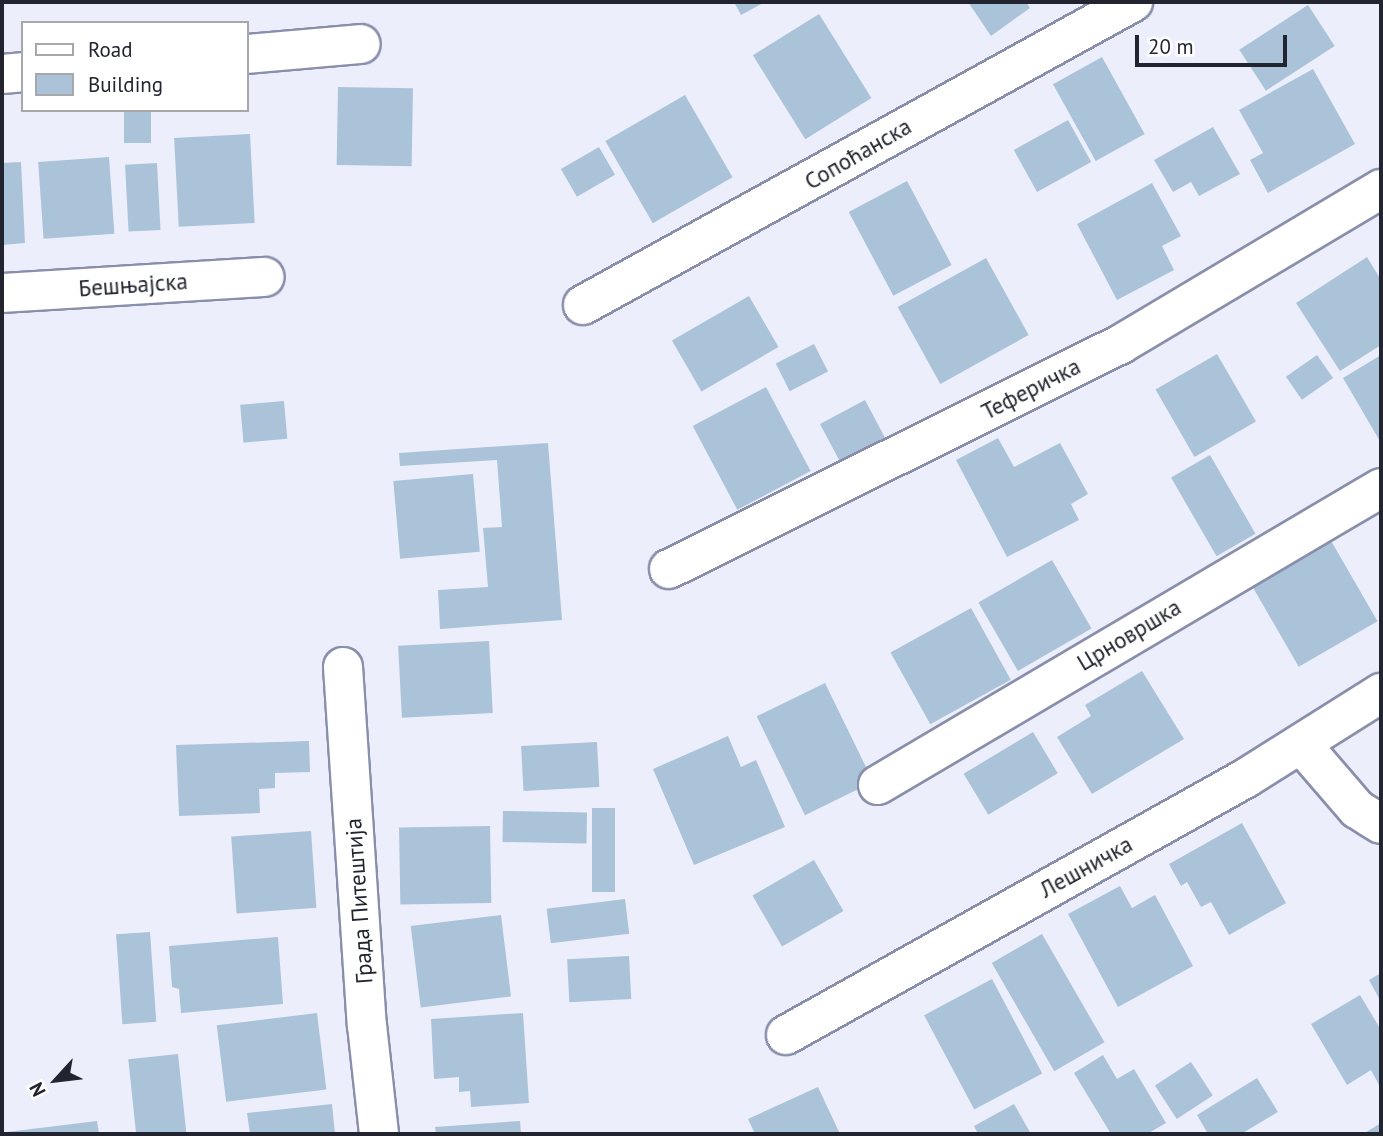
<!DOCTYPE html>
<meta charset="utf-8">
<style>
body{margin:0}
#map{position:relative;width:1383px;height:1136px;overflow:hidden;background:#eceffb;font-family:"PT Sans",sans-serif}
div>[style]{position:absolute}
.building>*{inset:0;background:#aac3d9;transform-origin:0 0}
.roads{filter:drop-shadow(2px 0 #898fab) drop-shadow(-2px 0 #898fab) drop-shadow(0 2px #898fab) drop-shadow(0 -2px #898fab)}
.minor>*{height:38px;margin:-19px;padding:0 19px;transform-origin:19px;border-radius:19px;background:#fff}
span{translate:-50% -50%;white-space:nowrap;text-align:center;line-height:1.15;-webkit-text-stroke:5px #fff;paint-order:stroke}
.street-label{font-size:23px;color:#22242f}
.frame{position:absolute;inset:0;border:4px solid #22242f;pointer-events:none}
.legend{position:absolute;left:21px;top:21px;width:228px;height:91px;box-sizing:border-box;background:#fff;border:2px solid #a7a7ac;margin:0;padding:9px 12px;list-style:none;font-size:21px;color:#22242f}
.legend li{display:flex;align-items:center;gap:14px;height:35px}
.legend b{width:35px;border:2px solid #a7a7ac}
.north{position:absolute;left:21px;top:1045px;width:70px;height:70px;-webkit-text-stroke:5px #fff;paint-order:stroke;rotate:243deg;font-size:19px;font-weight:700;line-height:28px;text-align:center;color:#22242f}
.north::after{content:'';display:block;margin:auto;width:24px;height:32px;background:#22242f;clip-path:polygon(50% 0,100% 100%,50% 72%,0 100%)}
.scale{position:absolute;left:1135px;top:35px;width:152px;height:32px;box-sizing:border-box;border:4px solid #22242f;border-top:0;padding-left:9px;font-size:21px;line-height:24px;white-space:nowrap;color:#22242f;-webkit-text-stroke:5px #fff;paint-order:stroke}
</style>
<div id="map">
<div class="building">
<i style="clip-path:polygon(734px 2px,765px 2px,741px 15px)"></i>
<i style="clip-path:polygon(968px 2px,1026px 2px,1030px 8px,991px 36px)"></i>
<i style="left:1308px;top:5px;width:49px;height:82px;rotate:57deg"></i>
<i style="left:819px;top:14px;width:99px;height:78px;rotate:58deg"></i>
<i style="left:1102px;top:57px;width:88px;height:56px;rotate:61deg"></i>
<i style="clip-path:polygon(1313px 69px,1355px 144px,1268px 193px,1250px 160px,1263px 153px,1239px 110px)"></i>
<i style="left:338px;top:87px;width:75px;height:78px;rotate:1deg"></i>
<i style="left:685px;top:95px;width:95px;height:92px;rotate:60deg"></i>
<i style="left:124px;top:110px;width:27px;height:33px"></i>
<i style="left:1068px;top:120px;width:48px;height:62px;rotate:61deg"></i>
<i style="clip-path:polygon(1213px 127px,1240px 174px,1199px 196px,1191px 182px,1173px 192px,1154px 160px)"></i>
<i style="left:250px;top:134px;width:89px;height:76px;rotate:87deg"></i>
<i style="left:599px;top:147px;width:32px;height:44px;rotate:60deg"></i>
<i style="left:109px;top:157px;width:77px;height:71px;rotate:86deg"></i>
<i style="clip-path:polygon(21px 162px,25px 243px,2px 245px,2px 163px)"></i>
<i style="left:157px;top:163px;width:67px;height:32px;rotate:87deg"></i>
<i style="left:907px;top:181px;width:95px;height:66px;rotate:62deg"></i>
<i style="clip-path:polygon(1152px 183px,1181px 236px,1162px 246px,1174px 270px,1117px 300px,1077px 224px)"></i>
<i style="clip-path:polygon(1367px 257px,1381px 280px,1381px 345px,1340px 371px,1296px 303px)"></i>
<i style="left:986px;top:258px;width:88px;height:101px;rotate:61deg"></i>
<i style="left:749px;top:296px;width:59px;height:89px;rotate:60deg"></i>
<i style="left:814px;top:344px;width:31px;height:43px;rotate:63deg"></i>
<i style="left:1217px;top:354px;width:78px;height:71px;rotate:60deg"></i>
<i style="left:1317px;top:355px;width:28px;height:38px;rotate:55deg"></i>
<i style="clip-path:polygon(1381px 355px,1381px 443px,1343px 378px)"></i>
<i style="left:766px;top:387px;width:95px;height:83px;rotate:62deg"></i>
<i style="left:865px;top:400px;width:43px;height:51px;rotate:62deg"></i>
<i style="left:284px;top:401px;width:38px;height:44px;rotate:85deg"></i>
<i style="clip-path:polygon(998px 438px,1014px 467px,1060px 443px,1088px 494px,1071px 504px,1079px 520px,1007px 557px,956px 460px)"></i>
<i style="clip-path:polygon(548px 443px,562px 620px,440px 629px,438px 590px,488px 587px,483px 528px,502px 527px,497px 460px,400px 466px,399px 453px)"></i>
<i style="left:1210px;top:455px;width:91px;height:45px;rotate:60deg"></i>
<i style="left:473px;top:474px;width:78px;height:80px;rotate:85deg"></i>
<i style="left:1330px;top:539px;width:95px;height:91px;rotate:60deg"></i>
<i style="left:1052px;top:560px;width:79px;height:85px;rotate:60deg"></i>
<i style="left:971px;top:608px;width:82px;height:92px;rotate:61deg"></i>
<i style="left:489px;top:641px;width:72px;height:91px;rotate:87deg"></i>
<i style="clip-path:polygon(1142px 671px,1184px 739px,1092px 794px,1057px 737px,1091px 716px,1085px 705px)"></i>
<i style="left:825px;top:683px;width:110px;height:76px;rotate:64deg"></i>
<i style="left:1033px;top:732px;width:48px;height:81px;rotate:59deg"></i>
<i style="clip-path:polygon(728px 736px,741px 767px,756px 760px,785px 827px,694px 865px,653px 769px)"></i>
<i style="clip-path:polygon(309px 741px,310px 772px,275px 773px,275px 788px,259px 789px,260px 813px,179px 816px,176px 745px)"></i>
<i style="left:597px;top:742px;width:45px;height:76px;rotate:87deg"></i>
<i style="left:592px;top:808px;width:23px;height:84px"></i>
<i style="left:503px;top:811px;width:84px;height:31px;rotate:1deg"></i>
<i style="clip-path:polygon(1242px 823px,1286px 903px,1229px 935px,1211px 902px,1201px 907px,1187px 882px,1181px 886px,1169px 864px)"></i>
<i style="left:490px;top:826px;width:77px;height:91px;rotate:89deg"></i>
<i style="left:311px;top:831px;width:77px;height:80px;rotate:86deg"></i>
<i style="left:814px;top:860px;width:59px;height:71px;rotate:60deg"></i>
<i style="clip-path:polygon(1120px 886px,1132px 908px,1155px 895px,1193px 966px,1118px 1007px,1068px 914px)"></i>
<i style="left:625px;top:899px;width:35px;height:79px;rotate:83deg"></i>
<i style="left:501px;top:915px;width:82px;height:91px;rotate:83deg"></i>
<i style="left:150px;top:932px;width:90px;height:34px;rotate:86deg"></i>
<i style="left:1042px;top:934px;width:125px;height:58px;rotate:60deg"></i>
<i style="clip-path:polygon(278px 937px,283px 1004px,181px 1013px,179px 989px,172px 987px,169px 946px)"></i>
<i style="left:629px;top:956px;width:43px;height:62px;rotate:87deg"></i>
<i style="clip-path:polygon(1381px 973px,1381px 1002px,1369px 980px)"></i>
<i style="left:992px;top:979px;width:107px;height:77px;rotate:62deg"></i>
<i style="clip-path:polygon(1360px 995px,1381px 1030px,1379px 1085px,1371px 1070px,1347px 1085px,1311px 1024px)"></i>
<i style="left:317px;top:1013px;width:77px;height:101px;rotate:83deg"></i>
<i style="clip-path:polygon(523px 1013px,529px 1103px,471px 1107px,470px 1091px,459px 1092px,459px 1077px,434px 1079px,431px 1019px)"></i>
<i style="left:178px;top:1054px;width:80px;height:50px;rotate:84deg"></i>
<i style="clip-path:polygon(1103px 1055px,1117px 1079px,1134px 1069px,1166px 1123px,1147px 1134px,1111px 1134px,1074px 1073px)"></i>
<i style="left:1191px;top:1062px;width:40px;height:43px;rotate:57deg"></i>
<i style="clip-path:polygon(1257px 1078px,1278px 1112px,1241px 1134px,1208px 1134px,1197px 1115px)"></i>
<i style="clip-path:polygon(818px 1087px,840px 1134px,755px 1134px,748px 1119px)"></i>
<i style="clip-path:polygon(332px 1104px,335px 1134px,250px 1134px,247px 1113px)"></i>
<i style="clip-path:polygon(1014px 1104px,1031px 1134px,978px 1134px,974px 1126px)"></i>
<i style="clip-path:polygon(97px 1121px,99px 1134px,7px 1132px)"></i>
<i style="clip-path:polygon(520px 1121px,521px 1134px,436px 1134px,435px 1127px)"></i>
<i style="clip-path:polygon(1381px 1123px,1381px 1134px,1363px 1134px)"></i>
</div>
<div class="roads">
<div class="minor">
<i style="left:247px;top:54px;width:114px;rotate:-5deg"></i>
<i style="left:2px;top:74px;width:21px;rotate:-5deg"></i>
<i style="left:2px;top:293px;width:263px;rotate:-3.5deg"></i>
<i style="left:583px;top:305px;width:628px;rotate:-28.85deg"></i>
<i style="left:669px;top:569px;width:505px;rotate:-26.46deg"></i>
<i style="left:1121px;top:344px;width:303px;rotate:-30.8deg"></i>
<i style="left:343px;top:667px;width:359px;rotate:86.2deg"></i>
<i style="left:367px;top:1025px;width:110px;rotate:83.7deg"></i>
<i style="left:1301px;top:744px;width:86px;rotate:49.3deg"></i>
<i style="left:1357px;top:809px;width:28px;rotate:32deg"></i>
<i style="left:878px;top:785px;width:584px;rotate:-30.56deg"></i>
<i style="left:786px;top:1035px;width:527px;rotate:-29.19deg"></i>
<i style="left:1246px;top:778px;width:160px;rotate:-32.2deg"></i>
</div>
</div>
<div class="street-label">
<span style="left:858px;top:154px;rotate:-30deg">Сопоћанска</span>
<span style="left:133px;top:285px;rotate:-4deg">Бешњајска</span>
<span style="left:1031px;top:389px;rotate:-27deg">Теферичка</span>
<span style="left:1129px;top:635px;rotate:-31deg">Црновршка</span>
<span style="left:1086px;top:867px;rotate:-29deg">Лешничка</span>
<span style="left:359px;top:901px;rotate:-94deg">Града Питештија</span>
</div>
<div class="frame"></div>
<ul class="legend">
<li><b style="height:9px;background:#fff"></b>Road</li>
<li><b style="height:19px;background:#aac3d9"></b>Building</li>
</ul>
<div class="north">N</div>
<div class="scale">20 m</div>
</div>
